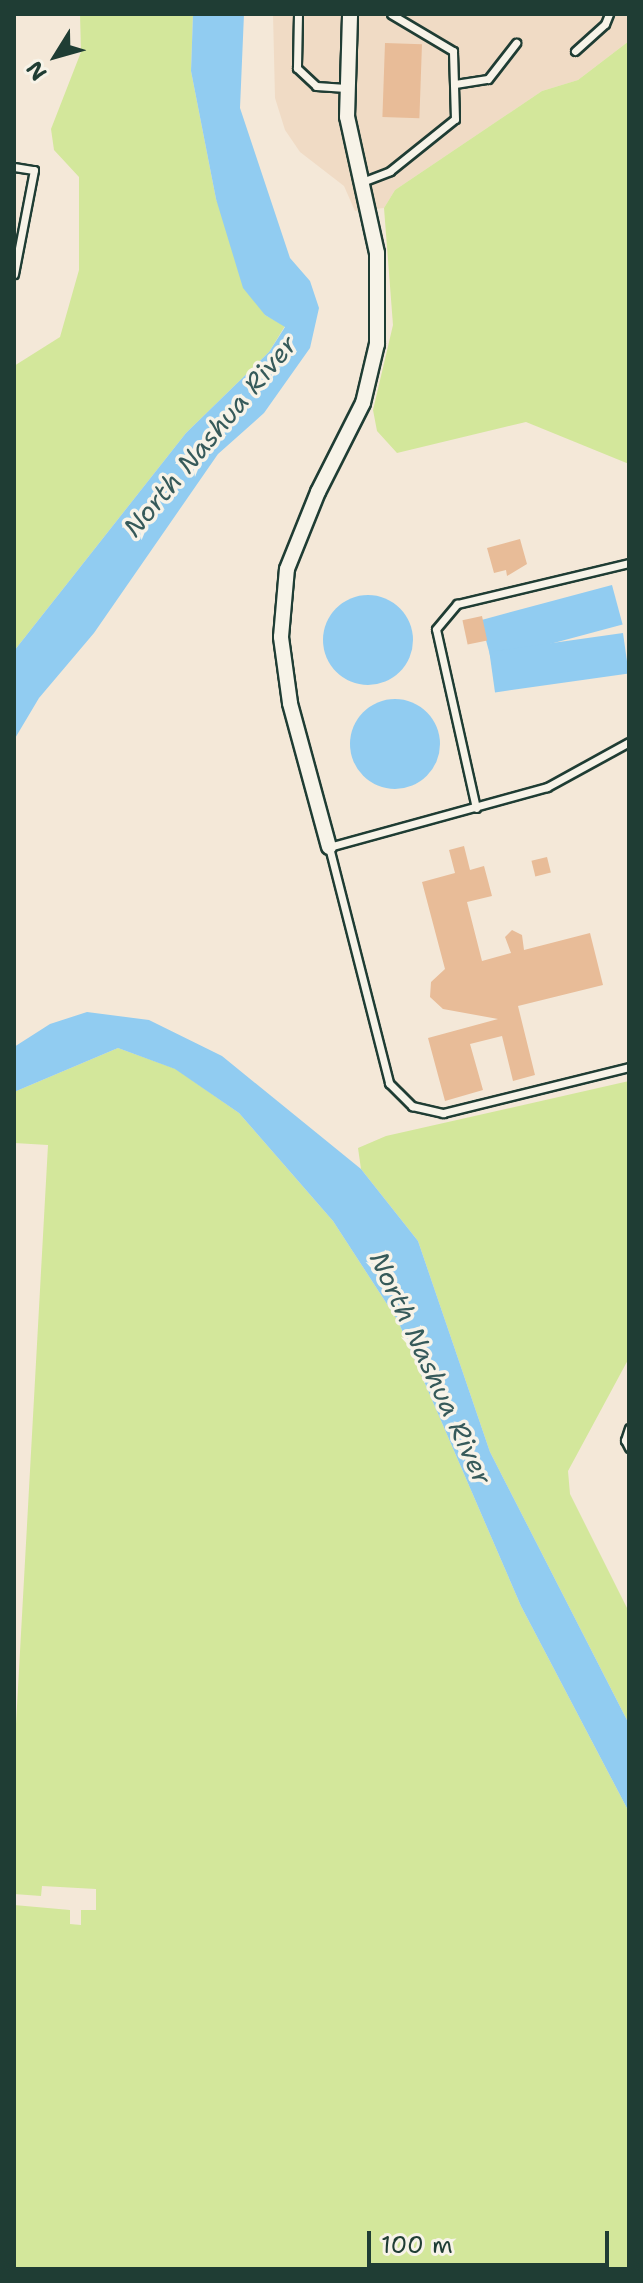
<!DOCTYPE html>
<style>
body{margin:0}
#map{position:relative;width:643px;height:2283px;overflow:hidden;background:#f4e8d8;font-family:"Shantell Sans",sans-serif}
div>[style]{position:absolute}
.built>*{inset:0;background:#f0dbc5}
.green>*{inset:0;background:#d3e79b}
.water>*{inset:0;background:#91ccf1;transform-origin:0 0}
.round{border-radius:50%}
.building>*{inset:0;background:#e8bc98;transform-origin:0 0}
.roads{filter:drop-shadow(2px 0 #1f3d34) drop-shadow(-2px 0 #1f3d34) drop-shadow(0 2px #1f3d34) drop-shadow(0 -2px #1f3d34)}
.service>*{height:7px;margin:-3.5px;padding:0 3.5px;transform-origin:3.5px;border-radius:3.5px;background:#f7f3e8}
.minor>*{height:14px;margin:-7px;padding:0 7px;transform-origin:7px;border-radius:7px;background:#f7f3e8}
span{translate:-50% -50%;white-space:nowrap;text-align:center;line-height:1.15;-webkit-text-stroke:7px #f7f3e8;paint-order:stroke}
.water-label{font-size:26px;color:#365a5a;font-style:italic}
.frame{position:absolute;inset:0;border:16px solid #1f3d34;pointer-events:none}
.north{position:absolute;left:16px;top:16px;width:80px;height:80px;-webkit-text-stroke:6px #f7f3e8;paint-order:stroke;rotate:233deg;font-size:22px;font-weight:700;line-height:32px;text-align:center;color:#1f3d34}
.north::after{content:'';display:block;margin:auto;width:28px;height:36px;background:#1f3d34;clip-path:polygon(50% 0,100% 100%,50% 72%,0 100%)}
.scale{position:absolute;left:367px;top:2231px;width:242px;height:36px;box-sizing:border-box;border:4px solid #1f3d34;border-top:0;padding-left:10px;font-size:24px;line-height:28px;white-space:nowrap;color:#1f3d34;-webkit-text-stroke:6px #f7f3e8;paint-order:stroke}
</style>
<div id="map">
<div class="built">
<i style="clip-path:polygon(273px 14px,629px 14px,629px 41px,578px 80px,542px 91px,395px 190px,384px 208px,355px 211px,344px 186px,300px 152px,285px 130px,275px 98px)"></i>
</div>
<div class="green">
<i style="clip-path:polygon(80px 14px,193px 14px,191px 71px,216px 199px,265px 315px,285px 326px,269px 352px,186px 433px,14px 651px,14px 366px,60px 337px,79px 270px,79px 177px,54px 150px,51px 129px,81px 52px)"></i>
<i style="clip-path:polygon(629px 41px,629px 464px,526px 422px,397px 453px,377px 431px,373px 410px,393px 325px,384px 208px,395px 190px,542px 91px,578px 80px)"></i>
<i style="clip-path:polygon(118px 1048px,176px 1069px,239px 1113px,333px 1221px,398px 1321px,521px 1606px,629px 1812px,629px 2269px,14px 2269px,14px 1905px,70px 1910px,70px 1924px,81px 1925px,81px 1910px,96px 1910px,96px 1889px,42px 1886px,41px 1896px,14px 1894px,14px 1760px,48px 1145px,14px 1143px,14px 1092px)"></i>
<i style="clip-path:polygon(629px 1081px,629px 1358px,568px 1471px,570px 1494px,629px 1612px,629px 1724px,490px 1452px,418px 1241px,361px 1169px,358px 1148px,386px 1136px)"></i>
</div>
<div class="water">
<i style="clip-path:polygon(193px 14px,244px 14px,240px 108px,290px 258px,310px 281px,319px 308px,310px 348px,264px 413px,218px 454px,94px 633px,39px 698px,14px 740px,14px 651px,186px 433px,269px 352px,285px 327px,265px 315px,243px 288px,216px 199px,191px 71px)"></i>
<i style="left:612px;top:585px;width:41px;height:136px;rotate:75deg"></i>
<i class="round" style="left:323px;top:595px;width:90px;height:90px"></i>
<i style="left:623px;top:633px;width:41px;height:135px;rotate:82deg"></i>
<i class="round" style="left:350px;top:699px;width:90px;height:90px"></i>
<i style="clip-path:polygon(87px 1012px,149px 1020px,222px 1056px,361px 1169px,418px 1241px,490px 1452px,629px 1724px,629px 1812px,521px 1606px,398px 1321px,333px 1221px,239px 1113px,175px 1069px,118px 1048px,14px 1092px,14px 1047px,50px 1024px)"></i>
</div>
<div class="building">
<i style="left:385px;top:43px;width:37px;height:74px;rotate:2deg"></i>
<i style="clip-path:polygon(520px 539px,527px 564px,507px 576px,506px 570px,494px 573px,487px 548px)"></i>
<i style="left:482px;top:616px;width:25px;height:20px;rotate:78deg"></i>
<i style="clip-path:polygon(464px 846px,470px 870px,484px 866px,492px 896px,467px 902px,482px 961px,511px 953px,505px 937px,512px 930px,522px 935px,524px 950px,590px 933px,603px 985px,518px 1006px,535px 1075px,513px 1081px,502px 1036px,470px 1044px,483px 1090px,445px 1101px,428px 1038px,498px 1019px,443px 1009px,430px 997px,431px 982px,445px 969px,422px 882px,455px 873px,449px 850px)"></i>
<i style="left:547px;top:857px;width:16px;height:16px;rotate:76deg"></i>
</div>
<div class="roads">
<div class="service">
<i style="left:298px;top:14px;width:54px;rotate:91.1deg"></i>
<i style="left:297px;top:68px;width:26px;rotate:43deg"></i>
<i style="left:316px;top:86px;width:30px;rotate:4deg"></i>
<i style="left:575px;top:51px;width:40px;rotate:-42deg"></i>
<i style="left:605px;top:24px;width:11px;rotate:-68deg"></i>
<i style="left:455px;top:84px;width:33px;rotate:-9deg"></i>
<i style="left:488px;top:79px;width:46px;rotate:-52.1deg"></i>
<i style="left:14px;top:167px;width:20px;rotate:9deg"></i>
<i style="left:34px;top:170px;width:106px;rotate:100.9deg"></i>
<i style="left:362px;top:182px;width:30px;rotate:-21deg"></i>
<i style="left:390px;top:171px;width:83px;rotate:-38.7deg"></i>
<i style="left:455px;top:119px;width:68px;rotate:-91.7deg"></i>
<i style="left:453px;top:51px;width:72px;rotate:-149.2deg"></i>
<i style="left:629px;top:742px;width:94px;rotate:151.2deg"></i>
<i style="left:547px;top:787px;width:226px;rotate:164.6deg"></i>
<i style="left:329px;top:847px;width:244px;rotate:75.7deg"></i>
<i style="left:389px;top:1083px;width:33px;rotate:45deg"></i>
<i style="left:412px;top:1106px;width:32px;rotate:13deg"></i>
<i style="left:443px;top:1113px;width:192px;rotate:-13.9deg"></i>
<i style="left:476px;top:808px;width:183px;rotate:-102.6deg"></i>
<i style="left:436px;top:629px;width:33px;rotate:-50deg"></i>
<i style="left:457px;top:604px;width:177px;rotate:-13.4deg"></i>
<i style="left:629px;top:1428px;width:13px;rotate:108deg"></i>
<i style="left:625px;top:1440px;width:9px;rotate:63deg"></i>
</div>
<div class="minor">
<i style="left:329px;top:847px;width:149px;rotate:-105.2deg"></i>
<i style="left:290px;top:703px;width:67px;rotate:-97.8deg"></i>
<i style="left:281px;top:637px;width:68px;rotate:-85deg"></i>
<i style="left:287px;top:569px;width:83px;rotate:-68.1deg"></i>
<i style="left:318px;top:492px;width:100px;rotate:-63.2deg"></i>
<i style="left:363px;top:403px;width:61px;rotate:-76.7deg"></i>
<i style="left:377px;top:344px;width:91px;rotate:-90deg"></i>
<i style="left:377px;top:253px;width:139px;rotate:-102.4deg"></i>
<i style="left:347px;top:117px;width:103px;rotate:-88.3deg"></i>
</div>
</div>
<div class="water-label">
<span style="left:210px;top:436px;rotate:-50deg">North Nashua River</span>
<span style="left:431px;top:1368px;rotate:65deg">North Nashua River</span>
</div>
<div class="frame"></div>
<div class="north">N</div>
<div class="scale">100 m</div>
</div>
